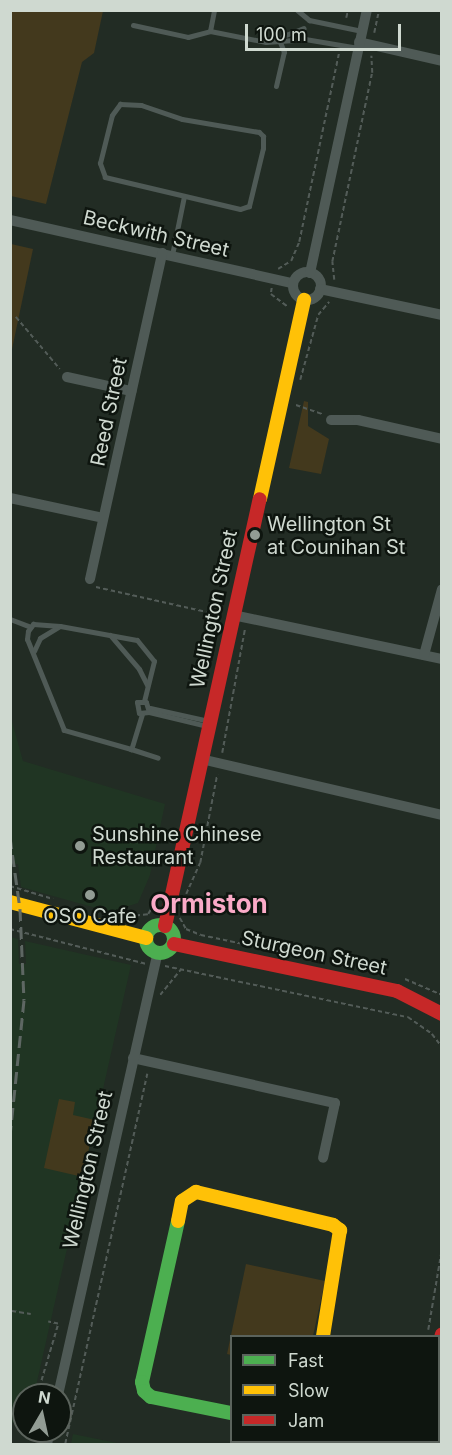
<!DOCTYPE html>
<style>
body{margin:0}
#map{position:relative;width:452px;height:1455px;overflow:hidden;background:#222c24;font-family:Inter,sans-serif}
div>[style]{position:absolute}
.built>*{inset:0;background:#203523}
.green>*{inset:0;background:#43391d}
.path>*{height:1.5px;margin-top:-0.75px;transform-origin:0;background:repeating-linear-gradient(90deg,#535c58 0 4.5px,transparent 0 7.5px)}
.lane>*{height:5px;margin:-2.5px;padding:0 2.5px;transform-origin:2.5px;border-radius:2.5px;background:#4f5a56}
.street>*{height:10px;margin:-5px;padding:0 5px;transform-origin:5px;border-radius:5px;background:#4f5a56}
.street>.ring{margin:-5px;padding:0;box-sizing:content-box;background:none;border:10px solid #4f5a56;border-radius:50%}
.fast>*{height:14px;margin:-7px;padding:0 7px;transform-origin:7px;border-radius:7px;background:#4caf50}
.fast>.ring{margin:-7px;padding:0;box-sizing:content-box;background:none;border:14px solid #4caf50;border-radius:50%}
.slow>*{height:14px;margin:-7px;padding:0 7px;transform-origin:7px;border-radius:7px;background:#ffc107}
.jam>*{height:14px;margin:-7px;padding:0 7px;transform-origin:7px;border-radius:7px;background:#c62828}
.rail>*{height:3px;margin-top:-1.5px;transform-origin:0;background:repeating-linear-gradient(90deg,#5e6763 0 12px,transparent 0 18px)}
.dots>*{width:16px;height:16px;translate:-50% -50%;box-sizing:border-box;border:3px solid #0e150f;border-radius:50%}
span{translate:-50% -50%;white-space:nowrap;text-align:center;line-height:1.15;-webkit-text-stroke:5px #0e150f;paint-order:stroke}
.street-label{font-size:20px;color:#cfd9d0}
.poi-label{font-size:20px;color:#cfd9d0}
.left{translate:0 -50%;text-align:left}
.district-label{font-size:26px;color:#fbabc8;font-weight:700}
.frame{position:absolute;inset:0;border:12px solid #cfd9d0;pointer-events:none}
.legend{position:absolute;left:230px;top:1335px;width:210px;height:108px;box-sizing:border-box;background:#0e150f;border:2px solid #5b635c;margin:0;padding:8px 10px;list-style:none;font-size:18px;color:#cfd9d0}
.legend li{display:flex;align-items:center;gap:12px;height:30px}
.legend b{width:30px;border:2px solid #5b635c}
.north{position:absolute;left:12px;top:1383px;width:60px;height:60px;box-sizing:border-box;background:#0e150f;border:2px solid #5b635c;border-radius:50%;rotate:9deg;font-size:16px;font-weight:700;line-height:24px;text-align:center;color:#cfd9d0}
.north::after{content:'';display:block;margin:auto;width:21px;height:27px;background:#929c94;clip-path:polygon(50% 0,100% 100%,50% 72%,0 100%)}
.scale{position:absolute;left:245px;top:24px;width:156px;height:27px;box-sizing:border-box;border:3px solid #cfd9d0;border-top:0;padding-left:8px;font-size:18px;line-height:21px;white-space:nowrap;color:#cfd9d0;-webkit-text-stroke:4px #0e150f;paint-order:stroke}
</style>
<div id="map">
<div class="built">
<i style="clip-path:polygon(11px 718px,23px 761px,165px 804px,150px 875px,138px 903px,110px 912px,21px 887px,18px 864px,11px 864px,11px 884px)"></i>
<i style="clip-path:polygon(11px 937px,18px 939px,19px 964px,26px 964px,25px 941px,131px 965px,34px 1395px,24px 1395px,24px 1426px,11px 1422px)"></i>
<i style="clip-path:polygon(73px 1434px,122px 1444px,71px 1444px)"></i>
</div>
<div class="green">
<i style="clip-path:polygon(10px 11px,103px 11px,94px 53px,82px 62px,46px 204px,11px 196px)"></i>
<i style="clip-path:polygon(11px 244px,33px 249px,11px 354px,10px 244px)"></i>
<i style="clip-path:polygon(304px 401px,308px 402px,308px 426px,329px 439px,321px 474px,289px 468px)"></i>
<i style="clip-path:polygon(59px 1099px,75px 1102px,73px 1115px,95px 1120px,83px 1177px,44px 1168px)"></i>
<i style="clip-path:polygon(246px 1264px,325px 1281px,313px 1336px,231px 1336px,231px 1355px,227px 1354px)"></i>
</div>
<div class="path">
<i style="left:346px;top:18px;width:8px;rotate:-76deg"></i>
<i style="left:374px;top:33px;width:24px;rotate:-78deg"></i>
<i style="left:278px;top:269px;width:15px;rotate:-32deg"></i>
<i style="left:291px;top:261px;width:21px;rotate:-67deg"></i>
<i style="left:299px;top:242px;width:193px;rotate:-78.1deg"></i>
<i style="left:334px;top:280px;width:18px;rotate:-96deg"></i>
<i style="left:332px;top:262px;width:193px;rotate:-78.1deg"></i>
<i style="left:372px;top:73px;width:17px;rotate:-93deg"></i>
<i style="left:272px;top:288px;width:6px;rotate:99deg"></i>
<i style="left:271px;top:294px;width:21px;rotate:37deg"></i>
<i style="left:16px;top:317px;width:68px;rotate:49.8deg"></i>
<i style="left:300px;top:380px;width:67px;rotate:-74.5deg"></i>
<i style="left:318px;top:315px;width:17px;rotate:-50deg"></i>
<i style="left:296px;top:405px;width:28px;rotate:19deg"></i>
<i style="left:96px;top:587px;width:127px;rotate:12.7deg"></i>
<i style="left:222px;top:753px;width:127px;rotate:-79.6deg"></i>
<i style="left:10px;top:886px;width:45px;rotate:16.8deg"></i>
<i style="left:186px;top:894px;width:34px;rotate:-66deg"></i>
<i style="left:200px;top:863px;width:90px;rotate:-79.1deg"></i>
<i style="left:121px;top:917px;width:27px;rotate:-6deg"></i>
<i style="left:148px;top:914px;width:19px;rotate:-58deg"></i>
<i style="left:180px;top:918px;width:13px;rotate:61deg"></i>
<i style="left:186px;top:929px;width:16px;rotate:22deg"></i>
<i style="left:201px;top:935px;width:120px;rotate:12.1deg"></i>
<i style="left:10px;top:929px;width:140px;rotate:14.4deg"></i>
<i style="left:165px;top:966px;width:248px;rotate:11.9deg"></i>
<i style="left:408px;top:1017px;width:29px;rotate:35deg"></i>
<i style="left:432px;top:1034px;width:16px;rotate:52deg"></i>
<i style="left:405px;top:979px;width:40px;rotate:23.4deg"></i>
<i style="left:160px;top:995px;width:33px;rotate:-51deg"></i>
<i style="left:12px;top:1311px;width:19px;rotate:9deg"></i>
<i style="left:428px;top:1330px;width:84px;rotate:-80.4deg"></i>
<i style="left:37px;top:1395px;width:74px;rotate:-73.5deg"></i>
<i style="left:58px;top:1324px;width:10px;rotate:-169deg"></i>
<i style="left:438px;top:1440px;width:12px;rotate:-70deg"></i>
<i style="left:65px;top:1444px;width:379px;rotate:-77.5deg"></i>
<i style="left:437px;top:1444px;width:2px;rotate:-63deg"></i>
</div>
<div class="lane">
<i style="left:297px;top:10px;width:16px;rotate:40deg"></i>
<i style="left:309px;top:20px;width:54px;rotate:11.7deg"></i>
<i style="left:133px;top:25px;width:56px;rotate:12.3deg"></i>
<i style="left:188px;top:37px;width:23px;rotate:-15deg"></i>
<i style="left:210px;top:31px;width:57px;rotate:11.1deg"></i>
<i style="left:266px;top:42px;width:39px;rotate:-4deg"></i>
<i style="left:305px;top:39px;width:54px;rotate:9.6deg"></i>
<i style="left:210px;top:31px;width:21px;rotate:-79deg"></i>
<i style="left:280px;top:42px;width:7px;rotate:-63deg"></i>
<i style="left:283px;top:36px;width:22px;rotate:-21deg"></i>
<i style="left:276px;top:86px;width:35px;rotate:-77deg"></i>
<i style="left:284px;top:52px;width:11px;rotate:-112deg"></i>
<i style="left:120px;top:104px;width:21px;rotate:3deg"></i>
<i style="left:141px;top:105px;width:43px;rotate:18.9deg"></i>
<i style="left:182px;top:119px;width:78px;rotate:9.6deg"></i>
<i style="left:259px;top:132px;width:6px;rotate:45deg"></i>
<i style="left:263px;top:136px;width:12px;rotate:90deg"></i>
<i style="left:263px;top:148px;width:60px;rotate:103.6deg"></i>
<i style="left:249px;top:206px;width:9px;rotate:162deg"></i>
<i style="left:240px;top:209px;width:139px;rotate:-166.7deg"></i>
<i style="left:105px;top:177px;width:15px;rotate:-110deg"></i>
<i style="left:100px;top:163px;width:49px;rotate:-76deg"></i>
<i style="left:112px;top:115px;width:14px;rotate:-54deg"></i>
<i style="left:172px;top:255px;width:60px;rotate:-78.5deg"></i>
<i style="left:10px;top:619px;width:22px;rotate:21deg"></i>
<i style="left:110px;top:635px;width:45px;rotate:49.5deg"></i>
<i style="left:139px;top:669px;width:18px;rotate:63deg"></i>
<i style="left:34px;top:651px;width:14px;rotate:-65deg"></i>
<i style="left:40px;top:638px;width:21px;rotate:-31deg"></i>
<i style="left:150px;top:708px;width:60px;rotate:12.4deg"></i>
<i style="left:149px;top:712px;width:10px;rotate:-107deg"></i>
<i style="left:146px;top:702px;width:9px;rotate:180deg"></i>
<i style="left:137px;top:702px;width:11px;rotate:80deg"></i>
<i style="left:139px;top:713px;width:10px;rotate:-6deg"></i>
<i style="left:149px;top:712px;width:60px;rotate:13.6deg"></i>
<i style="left:142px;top:714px;width:37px;rotate:107deg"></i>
<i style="left:131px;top:749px;width:70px;rotate:-164.2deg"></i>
<i style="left:64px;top:730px;width:98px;rotate:-112.1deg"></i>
<i style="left:27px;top:639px;width:8px;rotate:-83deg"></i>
<i style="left:28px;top:631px;width:9px;rotate:-54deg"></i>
<i style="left:33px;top:624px;width:27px;rotate:4deg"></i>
<i style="left:60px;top:626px;width:78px;rotate:10.3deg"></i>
<i style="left:137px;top:640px;width:27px;rotate:51deg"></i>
<i style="left:154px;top:661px;width:41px;rotate:104deg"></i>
<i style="left:131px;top:749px;width:28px;rotate:18deg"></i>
</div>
<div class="street">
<i style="left:359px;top:42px;width:85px;rotate:12.9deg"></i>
<i style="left:10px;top:220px;width:290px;rotate:12.6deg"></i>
<i class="ring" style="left:293px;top:272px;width:18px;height:18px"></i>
<i style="left:310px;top:273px;width:269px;rotate:-77.8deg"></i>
<i style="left:320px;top:289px;width:125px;rotate:12deg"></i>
<i style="left:67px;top:377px;width:66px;rotate:12.3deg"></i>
<i style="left:331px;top:420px;width:27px"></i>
<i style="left:358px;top:420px;width:86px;rotate:12.7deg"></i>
<i style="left:10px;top:498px;width:95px;rotate:12.1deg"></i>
<i style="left:90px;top:579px;width:334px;rotate:-77.5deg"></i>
<i style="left:233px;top:615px;width:214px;rotate:11.9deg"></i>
<i style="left:424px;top:655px;width:68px;rotate:-74.7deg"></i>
<i style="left:201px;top:759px;width:247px;rotate:13.1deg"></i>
<i style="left:133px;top:1058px;width:207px;rotate:12.6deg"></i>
<i style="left:335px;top:1103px;width:56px;rotate:102.3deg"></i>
<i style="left:438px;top:1376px;width:4px"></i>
<i style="left:58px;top:1395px;width:453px;rotate:-77.3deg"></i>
<i style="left:47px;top:1444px;width:13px;rotate:-77deg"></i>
</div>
<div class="fast">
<i class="ring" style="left:146px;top:925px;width:14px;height:14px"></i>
<i style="left:178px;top:1221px;width:165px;rotate:102.6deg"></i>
<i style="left:142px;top:1382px;width:9px;rotate:77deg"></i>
<i style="left:144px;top:1391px;width:9px;rotate:41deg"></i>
<i style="left:151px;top:1397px;width:82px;rotate:11.3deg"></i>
</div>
<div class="slow">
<i style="left:260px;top:499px;width:204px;rotate:-77.5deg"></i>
<i style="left:10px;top:902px;width:141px;rotate:14.8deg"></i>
<i style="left:178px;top:1221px;width:20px;rotate:-79deg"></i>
<i style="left:182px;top:1201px;width:17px;rotate:-33deg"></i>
<i style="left:196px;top:1192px;width:141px;rotate:13.5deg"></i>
<i style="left:333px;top:1225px;width:9px;rotate:36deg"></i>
<i style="left:340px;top:1230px;width:107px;rotate:99.1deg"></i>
<i style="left:418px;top:1444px;width:2px;rotate:-63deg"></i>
</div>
<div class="jam">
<i style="left:165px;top:926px;width:437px;rotate:-77.5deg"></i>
<i style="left:174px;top:944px;width:228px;rotate:11.9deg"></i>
<i style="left:397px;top:991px;width:51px;rotate:27.1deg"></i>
<i style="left:438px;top:1350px;width:16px;rotate:-76deg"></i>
</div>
<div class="rail">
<i style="left:10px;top:837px;width:73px;rotate:82.1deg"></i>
<i style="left:20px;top:909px;width:91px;rotate:87.5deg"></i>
<i style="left:24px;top:1000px;width:136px;rotate:95.9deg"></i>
</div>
<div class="dots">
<i style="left:255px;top:535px;background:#929c94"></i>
<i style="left:80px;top:846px;background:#929c94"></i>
<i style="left:90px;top:895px;background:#929c94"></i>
</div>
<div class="street-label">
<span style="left:156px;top:234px;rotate:13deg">Beckwith Street</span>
<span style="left:109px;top:412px;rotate:-78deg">Reed Street</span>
<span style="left:214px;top:609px;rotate:-78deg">Wellington Street</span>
<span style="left:314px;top:953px;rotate:12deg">Sturgeon Street</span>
<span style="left:88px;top:1170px;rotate:-77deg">Wellington Street</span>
</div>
<div class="poi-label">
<span class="left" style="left:267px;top:536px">Wellington St<br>at Counihan St</span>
<span class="left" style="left:92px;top:846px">Sunshine Chinese<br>Restaurant</span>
<span style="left:90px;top:916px">OSO Cafe</span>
</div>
<div class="district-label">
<span style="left:209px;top:904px">Ormiston</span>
</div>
<div class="frame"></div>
<ul class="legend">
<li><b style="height:8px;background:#4caf50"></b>Fast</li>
<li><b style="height:8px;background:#ffc107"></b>Slow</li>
<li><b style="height:8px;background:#c62828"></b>Jam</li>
</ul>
<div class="north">N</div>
<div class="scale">100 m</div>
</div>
